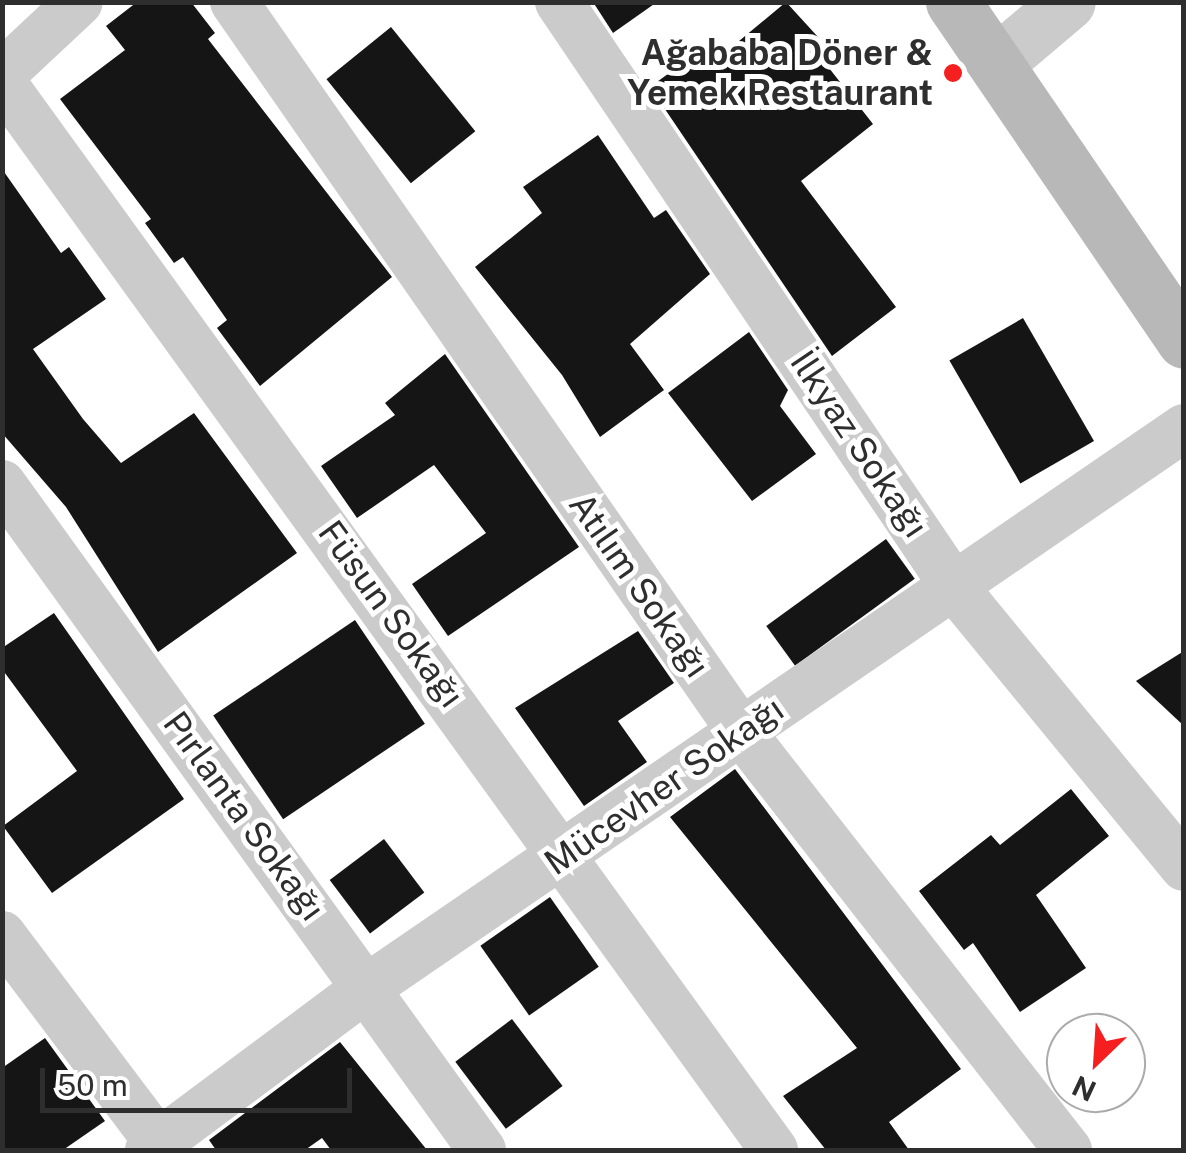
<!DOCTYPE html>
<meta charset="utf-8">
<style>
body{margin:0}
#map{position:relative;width:1186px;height:1153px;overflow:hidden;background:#fff;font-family:"Public Sans",sans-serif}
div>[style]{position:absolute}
.building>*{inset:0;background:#151515;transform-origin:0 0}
.minor>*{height:48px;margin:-24px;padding:0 24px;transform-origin:24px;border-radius:24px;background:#cbcbcb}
.tertiary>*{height:55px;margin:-27.5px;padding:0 27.5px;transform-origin:27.5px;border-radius:27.5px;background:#cbcbcb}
.secondary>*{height:55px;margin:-27.5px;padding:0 27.5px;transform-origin:27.5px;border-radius:27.5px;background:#b8b8b8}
.dots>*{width:28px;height:28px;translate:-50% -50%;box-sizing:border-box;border:5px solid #fff;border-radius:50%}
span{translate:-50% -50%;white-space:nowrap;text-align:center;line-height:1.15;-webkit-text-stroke:10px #fff;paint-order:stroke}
.poi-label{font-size:35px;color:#2e2e2e;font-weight:700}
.right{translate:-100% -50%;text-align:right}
.street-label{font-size:35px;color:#2e2e2e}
.frame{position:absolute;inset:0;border:5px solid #2e2e2e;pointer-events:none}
.north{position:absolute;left:1046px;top:1013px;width:100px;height:100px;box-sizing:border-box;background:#fff;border:2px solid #ababab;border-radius:50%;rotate:205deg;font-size:28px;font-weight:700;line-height:40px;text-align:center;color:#2e2e2e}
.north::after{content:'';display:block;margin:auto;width:35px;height:45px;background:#f51f20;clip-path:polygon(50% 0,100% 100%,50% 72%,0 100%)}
.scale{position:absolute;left:40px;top:1068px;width:312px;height:45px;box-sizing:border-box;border:5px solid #2e2e2e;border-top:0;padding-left:12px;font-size:30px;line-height:35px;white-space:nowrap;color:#2e2e2e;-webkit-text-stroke:8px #fff;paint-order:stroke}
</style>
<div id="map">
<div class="building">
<i style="clip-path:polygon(137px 2px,191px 2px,215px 33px,208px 39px,392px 277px,260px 386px,217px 328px,227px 320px,183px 257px,174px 263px,145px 223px,151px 219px,60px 99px,125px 50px,106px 26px)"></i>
<i style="clip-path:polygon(593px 2px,657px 2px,613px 33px)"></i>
<i style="clip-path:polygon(786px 2px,839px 60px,829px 68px,873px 124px,801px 181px,896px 307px,832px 356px,650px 87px,705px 47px,715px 61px)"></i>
<i style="left:391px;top:27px;width:134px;height:83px;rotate:51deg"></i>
<i style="clip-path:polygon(598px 135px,654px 218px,666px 210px,710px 274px,630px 344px,664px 390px,600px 437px,562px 375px,475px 267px,542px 213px,523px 187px)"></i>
<i style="clip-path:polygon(2px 169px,61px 253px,69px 247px,106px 299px,33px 349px,83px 419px,121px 463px,194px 413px,297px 553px,158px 652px,66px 507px,2px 433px)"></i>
<i style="left:1023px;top:318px;width:142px;height:85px;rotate:60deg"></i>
<i style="clip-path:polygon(749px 332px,788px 390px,780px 406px,816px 454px,752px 501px,668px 393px)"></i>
<i style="clip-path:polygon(445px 354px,579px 547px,448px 636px,412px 584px,486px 533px,434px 465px,357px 518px,321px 466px,395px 415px,385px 403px)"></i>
<i style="left:886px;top:539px;width:49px;height:148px;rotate:54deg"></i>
<i style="clip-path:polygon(54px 613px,184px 799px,52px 893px,3px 826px,77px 771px,2px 669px,2px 648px)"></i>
<i style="left:355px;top:620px;width:125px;height:171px;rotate:56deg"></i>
<i style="clip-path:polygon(638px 631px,674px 683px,618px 721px,647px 762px,584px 806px,515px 708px)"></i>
<i style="clip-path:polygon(1184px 651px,1184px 726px,1136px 681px)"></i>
<i style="clip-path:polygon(735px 769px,961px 1069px,889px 1122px,909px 1150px,826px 1150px,783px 1096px,857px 1048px,670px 817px)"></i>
<i style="clip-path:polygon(1071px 789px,1109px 836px,1036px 895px,1086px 968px,1020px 1012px,973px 943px,964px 950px,919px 891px,991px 835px,1000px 845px)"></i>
<i style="left:384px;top:839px;width:67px;height:68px;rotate:53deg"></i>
<i style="left:550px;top:897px;width:85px;height:85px;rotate:55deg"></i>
<i style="left:512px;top:1019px;width:84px;height:71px;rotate:53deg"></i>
<i style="clip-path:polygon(45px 1038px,105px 1121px,63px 1150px,2px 1150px,2px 1068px)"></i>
<i style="clip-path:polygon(340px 1042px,427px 1150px,331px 1150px,322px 1138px,305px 1150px,216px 1150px,209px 1140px)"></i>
</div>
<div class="minor">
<i style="left:234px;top:2px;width:887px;rotate:55.2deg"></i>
<i style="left:740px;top:730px;width:533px;rotate:52.01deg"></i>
<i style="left:559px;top:2px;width:707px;rotate:55.95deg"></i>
<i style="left:955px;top:588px;width:361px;rotate:50.6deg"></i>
<i style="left:2px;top:74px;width:105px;rotate:-43.1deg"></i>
<i style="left:2px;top:82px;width:1318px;rotate:54.14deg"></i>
<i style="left:2px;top:484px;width:821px;rotate:54.22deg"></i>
<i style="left:2px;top:935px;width:269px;rotate:53deg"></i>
<i style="left:149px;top:1150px;width:273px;rotate:-36.7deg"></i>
<i style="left:368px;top:987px;width:989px;rotate:-34.41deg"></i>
</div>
<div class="tertiary">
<i style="left:996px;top:63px;width:94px;rotate:-40.3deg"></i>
</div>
<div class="secondary">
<i style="left:953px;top:2px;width:410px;rotate:55.7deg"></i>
</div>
<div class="dots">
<i style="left:953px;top:73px;background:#f51f20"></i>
</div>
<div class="poi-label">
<span class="right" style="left:933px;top:73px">Ağababa Döner &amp;<br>Yemek Restaurant</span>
</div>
<div class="street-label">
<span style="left:859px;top:444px;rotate:56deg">İlkyaz Sokağı</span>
<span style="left:639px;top:585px;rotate:55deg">Atılım Sokağı</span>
<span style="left:391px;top:614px;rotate:54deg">Füsun Sokağı</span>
<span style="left:664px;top:786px;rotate:-35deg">Mücevher Sokağı</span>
<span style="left:244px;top:816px;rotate:54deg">Pırlanta Sokağı</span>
</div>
<div class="frame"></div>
<div class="north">N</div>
<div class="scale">50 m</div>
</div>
